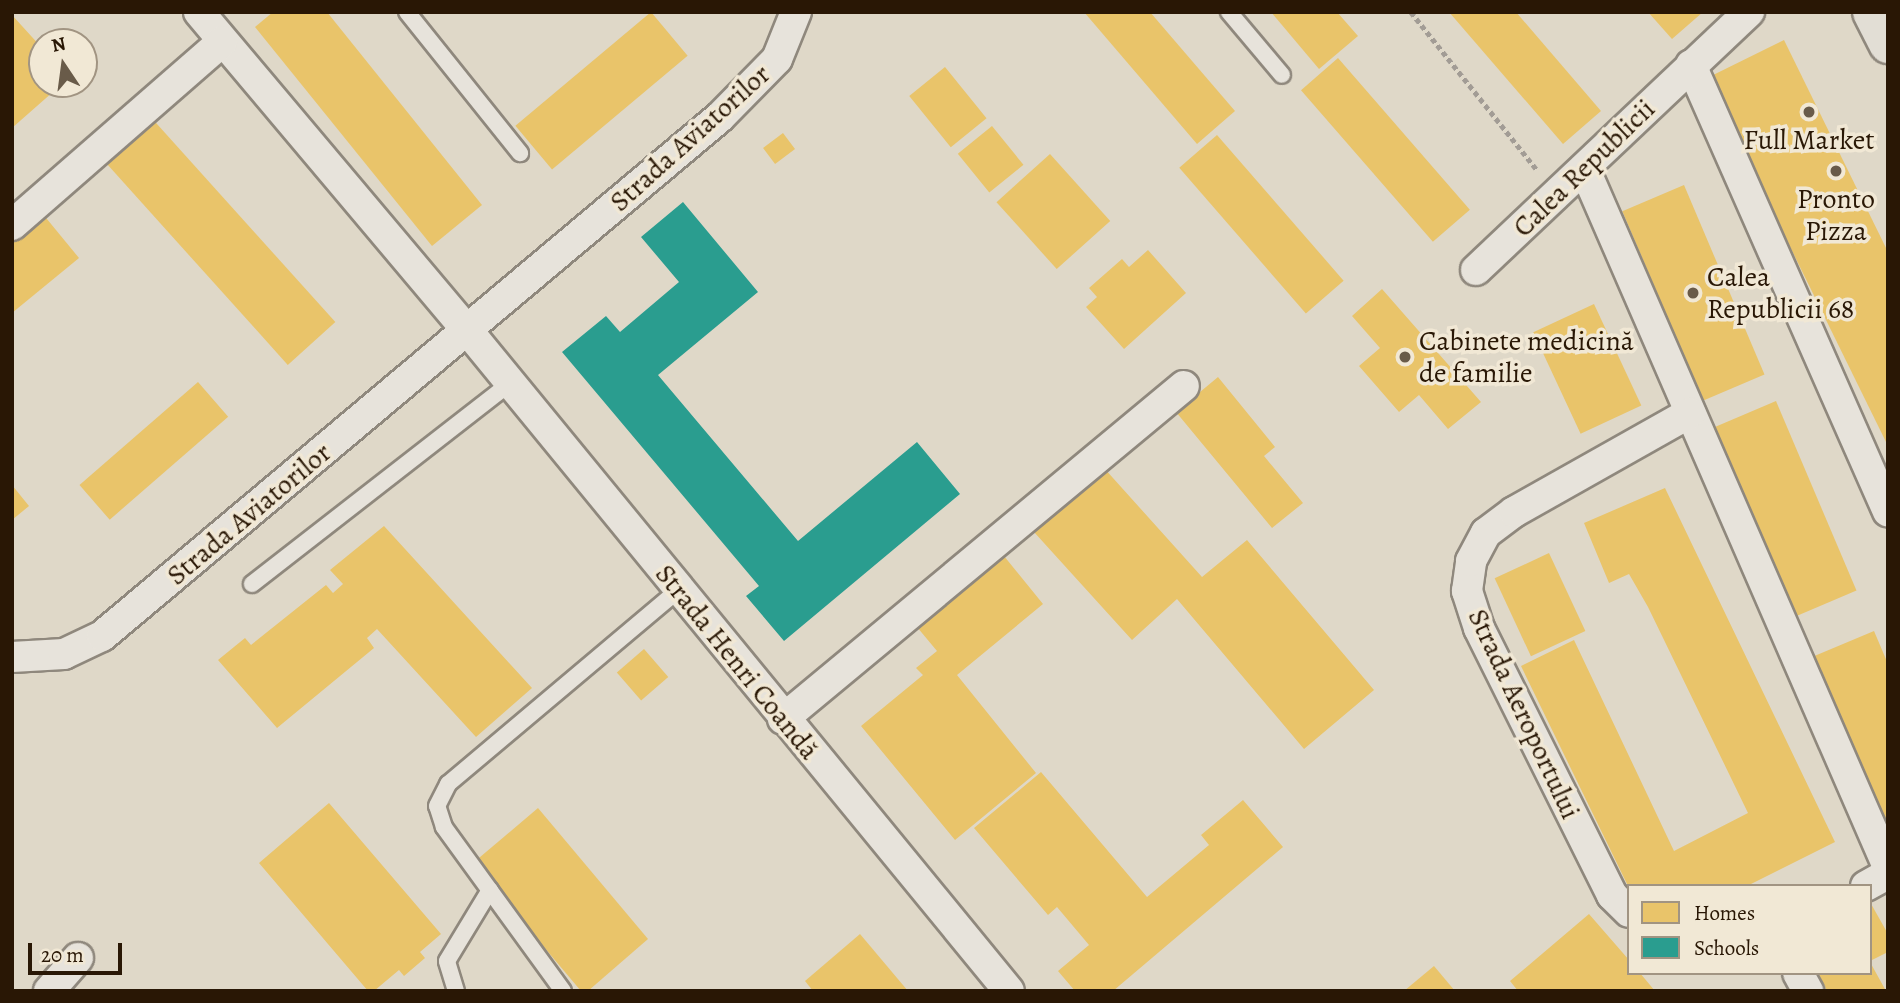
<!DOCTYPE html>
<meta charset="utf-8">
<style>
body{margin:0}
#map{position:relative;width:1900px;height:1003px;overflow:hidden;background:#dfd8c8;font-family:Alegreya,serif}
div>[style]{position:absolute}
.homes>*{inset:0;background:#e9c46a;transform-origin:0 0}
.schools>*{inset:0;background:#2a9d8f}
.path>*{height:4.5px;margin-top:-2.25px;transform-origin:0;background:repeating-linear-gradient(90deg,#a29c95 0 5px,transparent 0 8.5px)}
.roads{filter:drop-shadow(2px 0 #8f887d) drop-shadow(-2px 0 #8f887d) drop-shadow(0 2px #8f887d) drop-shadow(0 -2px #8f887d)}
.lane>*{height:16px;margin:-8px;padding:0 8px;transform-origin:8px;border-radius:8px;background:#e7e3db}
.street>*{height:30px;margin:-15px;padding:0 15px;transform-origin:15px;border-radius:15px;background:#e7e3db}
.primary>*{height:38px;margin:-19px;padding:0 19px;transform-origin:19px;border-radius:19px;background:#e2ded5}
.dots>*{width:19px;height:19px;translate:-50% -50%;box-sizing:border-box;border:4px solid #f1e8d5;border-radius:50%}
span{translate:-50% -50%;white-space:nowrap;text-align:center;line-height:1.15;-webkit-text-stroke:7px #f1e8d5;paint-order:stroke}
.street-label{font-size:28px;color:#291705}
.poi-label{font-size:28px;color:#291705}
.left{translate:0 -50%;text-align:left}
.frame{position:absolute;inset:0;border:14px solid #291705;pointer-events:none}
.legend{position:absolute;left:1627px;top:884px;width:245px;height:91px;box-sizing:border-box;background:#f1e8d5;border:2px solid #a19482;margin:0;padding:9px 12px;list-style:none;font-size:21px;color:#291705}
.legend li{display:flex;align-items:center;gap:14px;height:35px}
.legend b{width:35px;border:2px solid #a19482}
.north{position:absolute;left:28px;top:28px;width:70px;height:70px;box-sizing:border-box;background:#f1e8d5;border:2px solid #a19482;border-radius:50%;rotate:347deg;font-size:19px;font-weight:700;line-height:28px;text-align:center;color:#291705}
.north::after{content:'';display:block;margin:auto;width:24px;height:32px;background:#695b49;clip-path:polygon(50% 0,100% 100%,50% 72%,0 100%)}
.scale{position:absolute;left:28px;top:943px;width:94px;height:32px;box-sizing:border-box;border:4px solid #291705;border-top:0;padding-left:9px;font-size:21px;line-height:24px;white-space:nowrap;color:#291705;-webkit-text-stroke:5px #f1e8d5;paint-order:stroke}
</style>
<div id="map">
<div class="homes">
<i style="clip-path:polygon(273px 12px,327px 12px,482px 205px,432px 246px,255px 27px)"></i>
<i style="left:651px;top:12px;width:57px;height:177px;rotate:50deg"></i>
<i style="clip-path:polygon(1084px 12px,1150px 12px,1235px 111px,1197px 144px)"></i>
<i style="clip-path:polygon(1271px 12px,1337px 12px,1358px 36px,1319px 69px)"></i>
<i style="clip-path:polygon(1449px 12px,1516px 12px,1601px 111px,1563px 144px)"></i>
<i style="clip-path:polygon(1648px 12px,1703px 12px,1672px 39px)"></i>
<i style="clip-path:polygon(12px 15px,42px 48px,42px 84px,62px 84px,12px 128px)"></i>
<i style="clip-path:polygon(1784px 40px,1888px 252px,1888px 446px,1707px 78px)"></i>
<i style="left:1338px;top:58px;width:201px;height:49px;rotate:49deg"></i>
<i style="left:945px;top:67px;width:66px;height:46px;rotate:51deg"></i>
<i style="left:148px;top:114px;width:280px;height:64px;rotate:48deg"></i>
<i style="left:992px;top:126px;width:50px;height:44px;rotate:51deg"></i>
<i style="left:783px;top:133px;width:20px;height:25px;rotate:53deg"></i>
<i style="left:1217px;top:135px;width:193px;height:50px;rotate:49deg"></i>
<i style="left:1050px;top:154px;width:90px;height:72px;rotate:48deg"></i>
<i style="left:1684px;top:185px;width:206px;height:67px;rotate:67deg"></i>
<i style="clip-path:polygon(42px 213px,79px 258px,12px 313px,12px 238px)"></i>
<i style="clip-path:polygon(1148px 250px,1186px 293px,1124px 349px,1086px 307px,1097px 297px,1089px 288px,1122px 259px,1129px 267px)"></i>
<i style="clip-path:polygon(1382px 289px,1481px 402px,1448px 429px,1419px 395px,1399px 412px,1359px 366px,1380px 348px,1352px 316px)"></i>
<i style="left:1594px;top:304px;width:112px;height:67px;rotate:65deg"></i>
<i style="clip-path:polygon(1218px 377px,1275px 447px,1264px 456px,1303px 503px,1272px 528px,1176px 412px)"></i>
<i style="left:198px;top:382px;width:46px;height:157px;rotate:49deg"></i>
<i style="left:1776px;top:401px;width:206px;height:67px;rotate:67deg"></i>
<i style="clip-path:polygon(1104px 468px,1202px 577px,1247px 540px,1374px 690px,1304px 749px,1177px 599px,1132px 640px,1034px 532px)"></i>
<i style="clip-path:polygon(12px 485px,29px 506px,12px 520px)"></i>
<i style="clip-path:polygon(1665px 488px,1835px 842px,1747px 886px,1628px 886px,1521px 666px,1574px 640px,1674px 851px,1748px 813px,1648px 607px,1629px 574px,1609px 583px,1584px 523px)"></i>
<i style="clip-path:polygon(384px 526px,532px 688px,476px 737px,377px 629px,367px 638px,374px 648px,277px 728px,218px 660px,245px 638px,251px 645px,326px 585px,333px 593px,343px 584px,330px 570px)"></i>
<i style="left:1549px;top:553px;width:86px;height:60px;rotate:65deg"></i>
<i style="clip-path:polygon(1004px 556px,1043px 604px,957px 675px,1036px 773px,955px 840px,861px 726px,923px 675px,916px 668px,937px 651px,917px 627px)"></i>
<i style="clip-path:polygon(1874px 631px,1888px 664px,1888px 836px,1812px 657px)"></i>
<i style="left:644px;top:649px;width:37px;height:36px;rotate:49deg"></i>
<i style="clip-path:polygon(1041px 772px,1147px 897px,1209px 845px,1201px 835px,1243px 800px,1283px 847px,1113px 991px,1075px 991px,1058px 971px,1089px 945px,1057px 907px,1048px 915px,974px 828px)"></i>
<i style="clip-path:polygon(329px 803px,441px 934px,420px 952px,425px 958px,404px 976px,399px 970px,374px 991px,368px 991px,259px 863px)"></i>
<i style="clip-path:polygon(538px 808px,648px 939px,588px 991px,581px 991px,473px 863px)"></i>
<i style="clip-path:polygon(1870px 902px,1888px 934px,1888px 952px,1870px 961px)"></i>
<i style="clip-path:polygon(1589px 914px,1629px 960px,1629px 973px,1640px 973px,1655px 991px,1518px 991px,1510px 981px)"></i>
<i style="clip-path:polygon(860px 934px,908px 991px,813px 991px,805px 981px)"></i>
<i style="clip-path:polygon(1870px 962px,1886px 991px,1827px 991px,1818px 973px,1870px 973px)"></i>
<i style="clip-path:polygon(1434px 966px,1455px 991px,1404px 991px)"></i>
</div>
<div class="schools">
<i style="clip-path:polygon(683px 202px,758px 292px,658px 375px,798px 541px,917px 442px,960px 494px,784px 641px,746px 596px,759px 586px,562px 352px,606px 316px,620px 332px,679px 282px,641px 237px)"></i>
</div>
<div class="path">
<i style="left:1411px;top:12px;width:202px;rotate:51.4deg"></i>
</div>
<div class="roads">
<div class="lane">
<i style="left:407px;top:12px;width:181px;rotate:51.3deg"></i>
<i style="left:1229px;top:12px;width:82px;rotate:49.9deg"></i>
<i style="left:252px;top:584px;width:327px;rotate:-37.9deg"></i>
<i style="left:456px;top:991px;width:31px;rotate:-107deg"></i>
<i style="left:447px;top:961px;width:83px;rotate:-58.8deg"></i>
<i style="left:563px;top:991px;width:203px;rotate:-126deg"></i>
<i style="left:444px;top:827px;width:22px;rotate:-108deg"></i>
<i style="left:437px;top:806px;width:25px;rotate:-63deg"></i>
<i style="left:448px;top:784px;width:301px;rotate:-40.1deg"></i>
</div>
<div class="street">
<i style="left:199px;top:12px;width:417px;rotate:49.9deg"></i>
<i style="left:468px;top:331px;width:853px;rotate:50.66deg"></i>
<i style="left:1691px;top:65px;width:488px;rotate:66.2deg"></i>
<i style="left:1585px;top:170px;width:760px;rotate:66.5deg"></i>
<i style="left:12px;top:225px;width:279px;rotate:-41.1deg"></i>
<i style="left:1476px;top:270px;width:376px;rotate:-43.4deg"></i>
<i style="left:12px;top:657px;width:52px;rotate:-3.3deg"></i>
<i style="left:64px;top:654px;width:42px;rotate:-25.3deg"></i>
<i style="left:102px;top:636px;width:807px;rotate:-40.02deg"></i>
<i style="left:720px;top:117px;width:81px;rotate:-45.5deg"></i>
<i style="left:777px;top:59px;width:51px;rotate:-68deg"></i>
<i style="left:783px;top:719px;width:521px;rotate:-39.71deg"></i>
<i style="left:1866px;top:886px;width:25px;rotate:-29deg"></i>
<i style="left:1629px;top:912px;width:24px;rotate:-135deg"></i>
<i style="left:1612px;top:895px;width:298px;rotate:-116.5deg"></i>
<i style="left:1479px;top:628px;width:39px;rotate:-108deg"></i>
<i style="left:1467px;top:591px;width:30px;rotate:-82deg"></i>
<i style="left:1471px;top:561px;width:32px;rotate:-62deg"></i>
<i style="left:1486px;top:533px;width:35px;rotate:-37deg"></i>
<i style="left:1514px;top:512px;width:202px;rotate:-29.4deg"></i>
<i style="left:1798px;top:973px;width:21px;rotate:61deg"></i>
<i style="left:49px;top:991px;width:44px;rotate:-48.7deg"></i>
</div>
<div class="primary">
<i style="left:1872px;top:12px;width:36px;rotate:63deg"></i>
</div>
</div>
<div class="dots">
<i style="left:1809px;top:112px;background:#695b49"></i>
<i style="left:1836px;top:171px;background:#695b49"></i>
<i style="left:1693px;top:293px;background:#695b49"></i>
<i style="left:1405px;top:357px;background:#695b49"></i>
</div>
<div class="street-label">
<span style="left:690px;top:138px;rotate:-42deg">Strada Aviatorilor</span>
<span style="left:1584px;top:168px;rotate:-44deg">Calea Republicii</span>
<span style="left:249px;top:514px;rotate:-40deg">Strada Aviatorilor</span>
<span style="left:737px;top:662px;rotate:51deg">Strada Henri Coandă</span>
<span style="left:1524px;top:714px;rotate:65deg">Strada Aeroportului</span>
</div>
<div class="poi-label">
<span style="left:1809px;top:140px">Full Market</span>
<span style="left:1836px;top:215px">Pronto<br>Pizza</span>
<span class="left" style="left:1707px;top:293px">Calea<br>Republicii 68</span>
<span class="left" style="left:1419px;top:357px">Cabinete medicină<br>de familie</span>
</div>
<div class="frame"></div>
<ul class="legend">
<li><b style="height:19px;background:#e9c46a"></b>Homes</li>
<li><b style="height:19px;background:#2a9d8f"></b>Schools</li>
</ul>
<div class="north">N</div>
<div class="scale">20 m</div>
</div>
